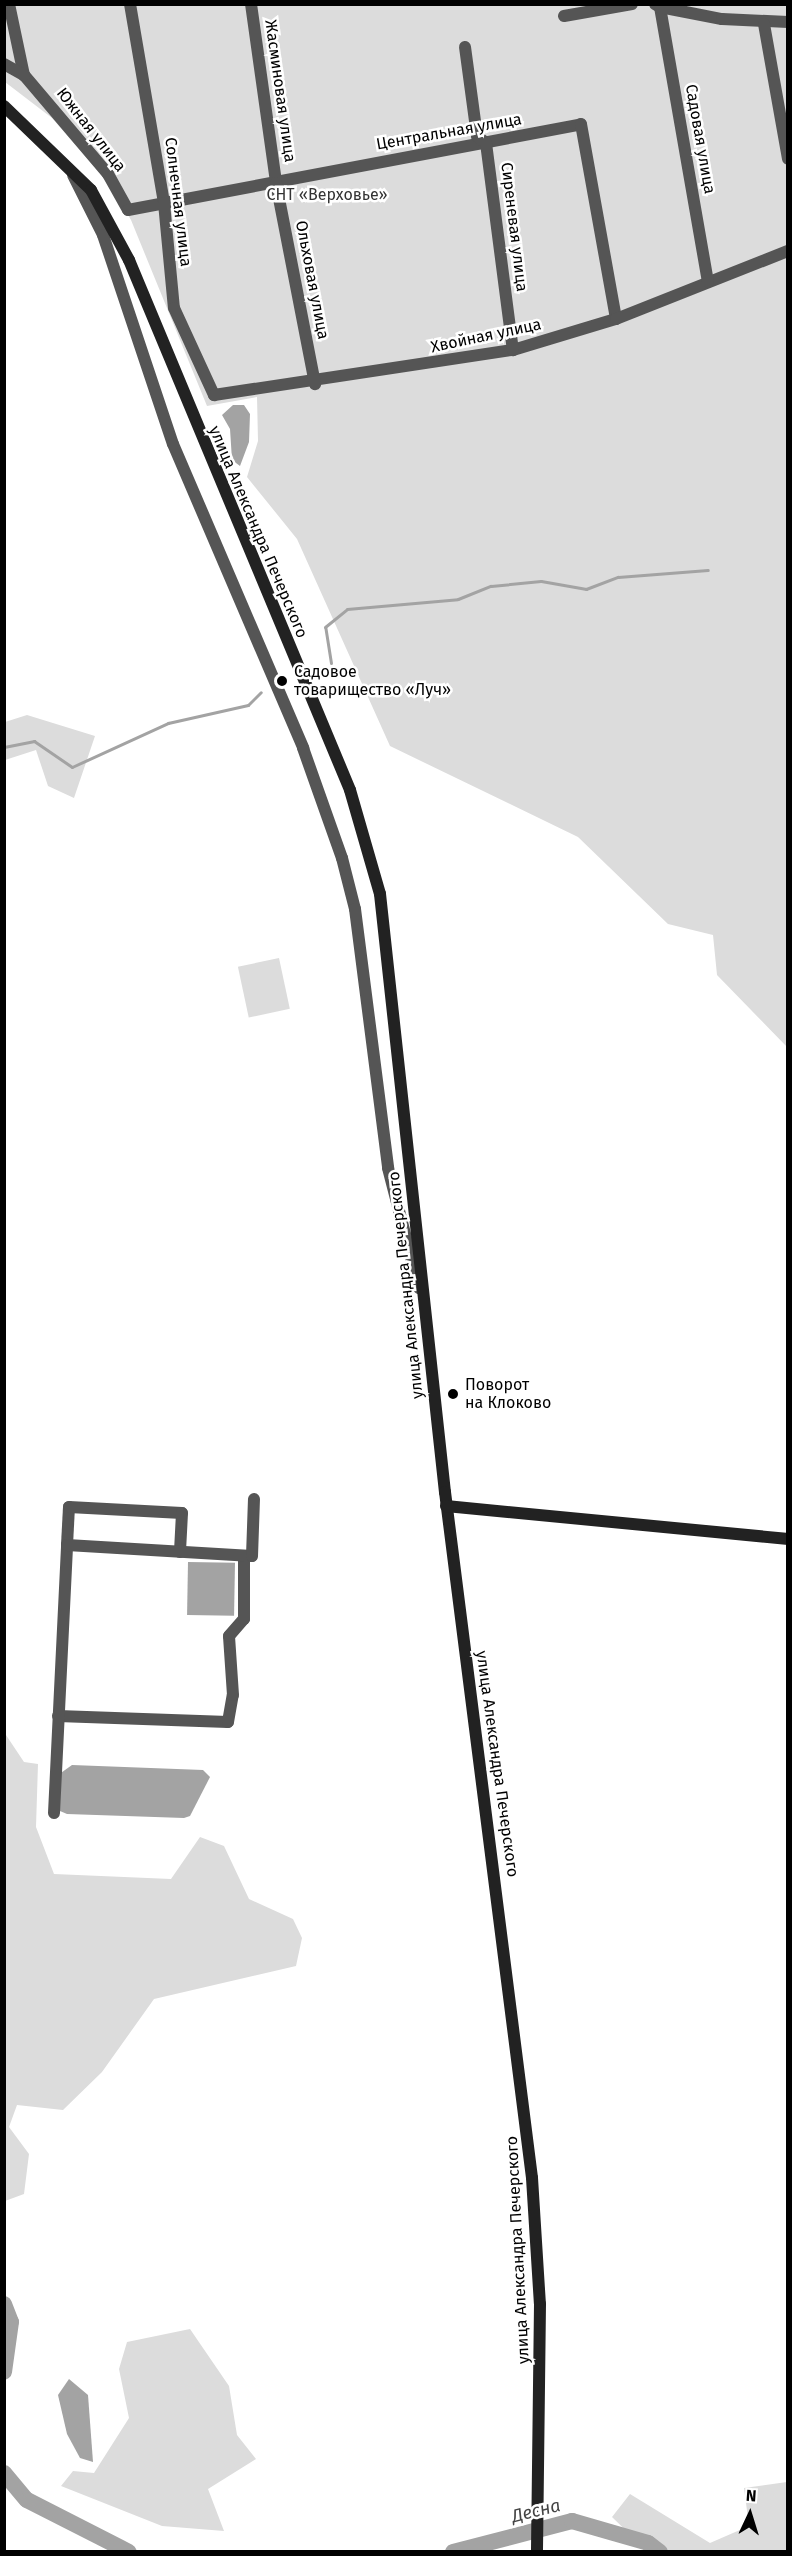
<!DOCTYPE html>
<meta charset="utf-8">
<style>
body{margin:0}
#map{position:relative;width:792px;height:2556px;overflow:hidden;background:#fff;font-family:"Fira Sans",sans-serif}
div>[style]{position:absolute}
.green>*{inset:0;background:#dcdcdc;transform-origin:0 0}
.water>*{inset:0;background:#a3a3a3;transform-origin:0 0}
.stream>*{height:3px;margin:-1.5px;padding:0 1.5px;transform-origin:1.5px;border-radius:1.5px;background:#a3a3a3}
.river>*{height:16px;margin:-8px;padding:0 8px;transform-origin:8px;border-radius:8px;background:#a3a3a3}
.street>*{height:12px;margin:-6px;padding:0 6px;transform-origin:6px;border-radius:6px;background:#555}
.secondary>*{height:12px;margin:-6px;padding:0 6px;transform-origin:6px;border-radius:6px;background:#222}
.dots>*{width:16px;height:16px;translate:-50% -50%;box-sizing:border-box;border:3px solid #fff;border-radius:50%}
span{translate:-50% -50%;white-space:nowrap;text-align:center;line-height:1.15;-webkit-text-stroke:5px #fff;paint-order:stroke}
.street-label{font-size:16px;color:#000}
.park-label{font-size:16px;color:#333}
.poi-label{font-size:16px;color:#000}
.left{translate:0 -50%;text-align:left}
.water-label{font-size:18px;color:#444;font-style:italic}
.frame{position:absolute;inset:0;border:6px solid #000;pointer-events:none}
.north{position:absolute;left:720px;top:2484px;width:60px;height:60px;-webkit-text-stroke:4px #fff;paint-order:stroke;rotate:4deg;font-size:16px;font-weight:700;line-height:24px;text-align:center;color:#000}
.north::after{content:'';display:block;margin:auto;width:21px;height:27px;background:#000;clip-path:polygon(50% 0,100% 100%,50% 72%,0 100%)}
</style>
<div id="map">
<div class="green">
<i style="clip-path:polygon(5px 5px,787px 5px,787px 1047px,717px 975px,713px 935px,668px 924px,578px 837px,390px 746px,297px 539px,247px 477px,258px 441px,257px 397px,207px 406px,131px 220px,111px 186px,52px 118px,5px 82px)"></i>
<i style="clip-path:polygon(27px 715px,95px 736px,74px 798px,48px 786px,36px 750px,5px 760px,5px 722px)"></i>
<i style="left:279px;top:958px;width:52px;height:42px;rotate:78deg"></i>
<i style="clip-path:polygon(4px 1732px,24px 1762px,38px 1764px,36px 1827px,54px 1874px,171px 1879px,200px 1837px,224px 1846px,249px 1899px,293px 1919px,302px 1938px,296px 1966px,154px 1999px,102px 2072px,63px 2110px,17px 2105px,9px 2127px,29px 2154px,24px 2194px,5px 2201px)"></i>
<i style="clip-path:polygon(190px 2329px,229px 2386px,237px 2435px,256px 2459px,208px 2489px,224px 2531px,162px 2526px,61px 2486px,73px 2471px,94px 2473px,129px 2418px,119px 2369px,127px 2342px)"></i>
<i style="clip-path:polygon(787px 2482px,787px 2551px,647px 2551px,612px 2517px,630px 2494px,710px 2543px,749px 2526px,744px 2488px)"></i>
</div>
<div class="water">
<i style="clip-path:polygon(233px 405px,244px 405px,250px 414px,249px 442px,240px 466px,232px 460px,230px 429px,222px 415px)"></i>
<i style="left:188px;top:1562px;width:47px;height:53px;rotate:1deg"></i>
<i style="clip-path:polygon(72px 1765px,203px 1770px,210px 1777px,190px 1816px,184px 1818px,67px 1814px,60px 1811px,58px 1775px)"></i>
<i style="clip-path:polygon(69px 2379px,88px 2395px,93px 2462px,80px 2458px,67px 2434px,58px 2395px)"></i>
</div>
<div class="stream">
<i style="left:331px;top:663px;width:36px;rotate:-99deg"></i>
<i style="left:325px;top:627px;width:28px;rotate:-39deg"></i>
<i style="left:347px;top:609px;width:111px;rotate:-5.1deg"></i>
<i style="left:458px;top:599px;width:35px;rotate:-22deg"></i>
<i style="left:491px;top:586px;width:50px;rotate:-5.7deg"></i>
<i style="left:541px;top:581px;width:46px;rotate:10.1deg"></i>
<i style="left:586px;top:589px;width:34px;rotate:-21deg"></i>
<i style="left:618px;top:577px;width:90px;rotate:-4.4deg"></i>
<i style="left:4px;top:747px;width:31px;rotate:-11deg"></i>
<i style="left:34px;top:741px;width:46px;rotate:34.4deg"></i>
<i style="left:72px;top:767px;width:106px;rotate:-24.6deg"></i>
<i style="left:168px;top:723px;width:82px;rotate:-12.7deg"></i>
<i style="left:248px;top:705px;width:18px;rotate:-45deg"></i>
</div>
<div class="river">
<i style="left:4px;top:2304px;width:19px;rotate:69deg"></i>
<i style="left:11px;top:2322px;width:50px;rotate:98deg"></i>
<i style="left:4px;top:2473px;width:35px;rotate:50deg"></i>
<i style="left:27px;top:2500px;width:114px;rotate:27deg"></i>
<i style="left:453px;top:2552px;width:123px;rotate:-14.6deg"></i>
<i style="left:572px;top:2521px;width:79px;rotate:16.1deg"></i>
<i style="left:648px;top:2543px;width:15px;rotate:37deg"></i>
</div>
<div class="street">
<i style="left:9px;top:4px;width:73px;rotate:78.1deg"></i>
<i style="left:24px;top:75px;width:130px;rotate:49.7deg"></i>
<i style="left:108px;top:174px;width:41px;rotate:60.9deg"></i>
<i style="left:128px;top:210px;width:461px;rotate:-10.7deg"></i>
<i style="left:581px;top:124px;width:198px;rotate:79.8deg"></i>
<i style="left:130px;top:4px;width:202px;rotate:80.3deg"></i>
<i style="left:164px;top:203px;width:105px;rotate:84.6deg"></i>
<i style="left:174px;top:308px;width:96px;rotate:65.3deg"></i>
<i style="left:214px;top:395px;width:302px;rotate:-8.6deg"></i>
<i style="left:513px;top:350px;width:108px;rotate:-16.8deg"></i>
<i style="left:616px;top:319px;width:185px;rotate:-21.6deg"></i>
<i style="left:251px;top:4px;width:181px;rotate:82deg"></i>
<i style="left:276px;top:183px;width:205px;rotate:79deg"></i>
<i style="left:655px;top:4px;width:6px;rotate:31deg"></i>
<i style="left:660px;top:7px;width:279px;rotate:80.1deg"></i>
<i style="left:660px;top:7px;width:63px;rotate:11deg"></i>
<i style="left:722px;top:19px;width:66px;rotate:2.6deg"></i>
<i style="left:564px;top:16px;width:69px;rotate:-10deg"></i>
<i style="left:764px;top:24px;width:137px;rotate:79.9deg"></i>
<i style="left:465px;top:47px;width:90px;rotate:82.3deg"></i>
<i style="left:477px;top:136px;width:11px;rotate:38deg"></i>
<i style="left:4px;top:64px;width:23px;rotate:29deg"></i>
<i style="left:486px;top:143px;width:209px;rotate:82.6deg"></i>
<i style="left:73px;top:175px;width:67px;rotate:63.4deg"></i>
<i style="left:103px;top:235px;width:220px;rotate:71.5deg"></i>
<i style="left:173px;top:444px;width:331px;rotate:66.8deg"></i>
<i style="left:303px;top:748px;width:117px;rotate:70.5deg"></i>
<i style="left:342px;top:858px;width:53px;rotate:75.7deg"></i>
<i style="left:355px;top:909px;width:261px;rotate:82.7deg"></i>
<i style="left:388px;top:1168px;width:124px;rotate:75.5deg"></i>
<i style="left:67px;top:1545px;width:38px;rotate:-87deg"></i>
<i style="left:69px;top:1507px;width:113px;rotate:3deg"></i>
<i style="left:182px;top:1513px;width:39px;rotate:93deg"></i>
<i style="left:58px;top:1716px;width:170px;rotate:2deg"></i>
<i style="left:228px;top:1722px;width:27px;rotate:-80deg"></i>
<i style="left:233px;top:1695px;width:59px;rotate:-93.9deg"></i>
<i style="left:229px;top:1636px;width:23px;rotate:-49deg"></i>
<i style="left:244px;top:1619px;width:63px;rotate:-90deg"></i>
<i style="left:54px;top:1813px;width:268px;rotate:-87.2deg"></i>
<i style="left:67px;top:1545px;width:185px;rotate:3.4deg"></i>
<i style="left:252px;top:1556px;width:57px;rotate:-88deg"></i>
</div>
<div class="secondary">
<i style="left:4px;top:106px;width:121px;rotate:44deg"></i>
<i style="left:91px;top:190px;width:80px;rotate:61.5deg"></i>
<i style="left:129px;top:260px;width:574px;rotate:67.36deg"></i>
<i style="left:350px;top:790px;width:108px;rotate:73.9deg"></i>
<i style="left:380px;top:894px;width:602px;rotate:83.8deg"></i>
<i style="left:445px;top:1492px;width:691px;rotate:82.77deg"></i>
<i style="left:532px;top:2178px;width:126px;rotate:86.4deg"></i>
<i style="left:540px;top:2304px;width:248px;rotate:90.7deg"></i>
<i style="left:446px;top:1506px;width:344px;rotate:5.5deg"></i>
</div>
<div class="dots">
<i style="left:282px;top:681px;background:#000"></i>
<i style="left:453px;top:1394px;background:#000"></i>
</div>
<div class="street-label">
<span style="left:280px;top:91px;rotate:82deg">Жасминовая улица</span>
<span style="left:91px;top:130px;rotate:52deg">Южная улица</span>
<span style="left:449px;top:132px;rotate:-10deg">Центральная улица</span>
<span style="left:700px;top:139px;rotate:80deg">Садовая улица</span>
<span style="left:178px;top:202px;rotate:83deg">Солнечная улица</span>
<span style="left:514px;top:227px;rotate:83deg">Сиреневая улица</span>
<span style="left:312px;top:280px;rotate:79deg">Ольховая улица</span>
<span style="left:486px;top:336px;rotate:-12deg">Хвойная улица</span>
<span style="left:258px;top:532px;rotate:67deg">улица Александра Печерского</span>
<span style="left:406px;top:1285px;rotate:-96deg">улица Александра Печерского</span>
<span style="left:497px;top:1764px;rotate:82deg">улица Александра Печерского</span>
<span style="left:518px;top:2250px;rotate:-93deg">улица Александра Печерского</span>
</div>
<div class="park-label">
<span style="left:327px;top:195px">СНТ «Верховье»</span>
</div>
<div class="poi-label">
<span class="left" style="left:294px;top:681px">Садовое<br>товарищество «Луч»</span>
<span class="left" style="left:465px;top:1394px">Поворот<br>на Клоково</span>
</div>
<div class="water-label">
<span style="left:536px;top:2511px;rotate:-14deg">Десна</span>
</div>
<div class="frame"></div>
<div class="north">N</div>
</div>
